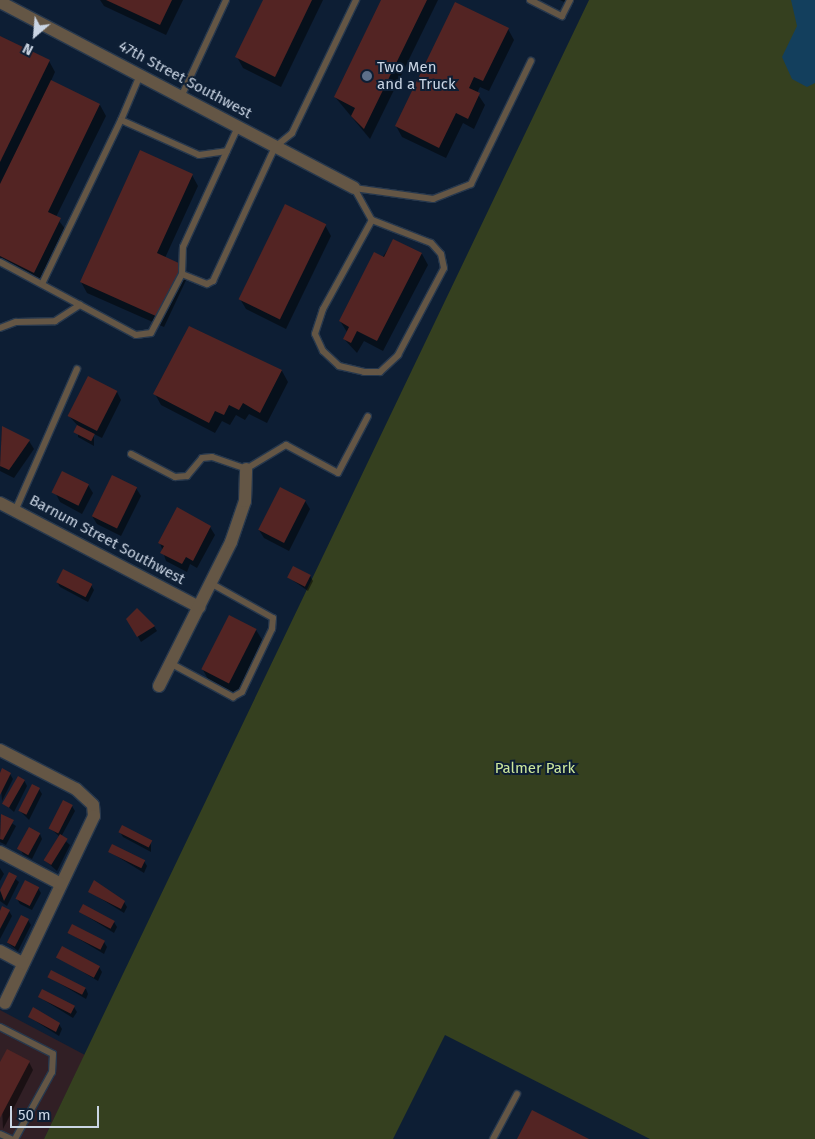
<!DOCTYPE html>
<style>
body{margin:0}
#map{position:relative;width:815px;height:1139px;overflow:hidden;background:#0d1e34;font-family:"Fira Sans",sans-serif}
div>[style]{position:absolute}
.commercial>*{inset:0;background:#311f25}
.green>*{inset:0;background:#35401f}
.water>*{inset:0;background:#133f5d}
.shadow>*{inset:0;background:#0007}
.building>*{inset:0;background:#532423;transform-origin:0 0}
.roads{filter:drop-shadow(1px 0 #27384d) drop-shadow(-1px 0 #27384d) drop-shadow(0 1px #27384d) drop-shadow(0 -1px #27384d)}
.service>*{height:6px;margin:-3px;padding:0 3px;transform-origin:3px;border-radius:3px;background:#645645}
.minor>*{height:12px;margin:-6px;padding:0 6px;transform-origin:6px;border-radius:6px;background:#645645}
.dots>*{width:14px;height:14px;translate:-50% -50%;box-sizing:border-box;border:2px solid #0d1e34;border-radius:50%}
span{translate:-50% -50%;white-space:nowrap;text-align:center;line-height:1.15;-webkit-text-stroke:4px #0d1e34;paint-order:stroke}
.poi-label{font-size:15px;color:#cad5e4}
.left{translate:0 -50%;text-align:left}
.street-label{font-size:15px;color:#cad5e4}
.park-label{font-size:15px;color:#cde79d}
.north{position:absolute;left:10px;top:10px;width:50px;height:50px;-webkit-text-stroke:4px #0d1e34;paint-order:stroke;rotate:207deg;font-size:14px;font-weight:700;line-height:20px;text-align:center;color:#cad5e4}
.north::after{content:'';display:block;margin:auto;width:18px;height:22px;background:#cad5e4;clip-path:polygon(50% 0,100% 100%,50% 72%,0 100%)}
.scale{position:absolute;left:10px;top:1106px;width:89px;height:22px;box-sizing:border-box;border:2px solid #cad5e4;border-top:0;padding-left:6px;font-size:15px;line-height:18px;white-space:nowrap;color:#cad5e4;-webkit-text-stroke:4px #0d1e34;paint-order:stroke}
</style>
<div id="map">
<div class="commercial">
<i style="clip-path:polygon(0 1010px,85px 1055px,44px 1139px,0 1139px)"></i>
</div>
<div class="green">
<i style="clip-path:polygon(589px 0,815px 0,815px 1139px,650px 1139px,445px 1035px,393px 1139px,44px 1139px)"></i>
</div>
<div class="water">
<i style="clip-path:polygon(791px 0,815px 0,815px 83px,807px 87px,792px 79px,782px 57px,797px 26px)"></i>
</div>
<div class="shadow">
<i style="clip-path:polygon(100px 0,183px 0,166px 35px,104px 6px)"></i>
<i style="clip-path:polygon(265px 0,323px 0,281px 87px,243px 68px,237px 57px)"></i>
<i style="clip-path:polygon(383px 0,438px 0,370px 139px,335px 97px)"></i>
<i style="clip-path:polygon(560px 0,575px 0,572px 6px)"></i>
<i style="clip-path:polygon(508px 29px,514px 40px,489px 91px,480px 87px,477px 93px,485px 105px,474px 129px,463px 123px,446px 158px,402px 137px,396px 126px)"></i>
<i style="clip-path:polygon(0 39px,49px 61px,55px 72px,51px 81px,100px 105px,106px 116px,56px 217px,66px 230px,40px 283px,0 263px)"></i>
<i style="clip-path:polygon(192px 175px,198px 186px,165px 258px,182px 266px,188px 276px,164px 327px,87px 293px,81px 282px)"></i>
<i style="clip-path:polygon(325px 225px,331px 236px,286px 329px,246px 309px,240px 299px)"></i>
<i style="clip-path:polygon(394px 240px,422px 254px,428px 265px,383px 351px,364px 341px,357px 353px,344px 339px,347px 332px,340px 321px)"></i>
<i style="clip-path:polygon(190px 328px,282px 371px,288px 382px,267px 423px,249px 414px,245px 420px,236px 415px,230px 425px,222px 421px,215px 433px,161px 405px,155px 394px)"></i>
<i style="clip-path:polygon(88px 378px,117px 392px,121px 400px,102px 438px,94px 434px,94px 446px,78px 437px,78px 426px,69px 416px)"></i>
<i style="clip-path:polygon(2px 428px,29px 441px,34px 449px,14px 478px,0 471px)"></i>
<i style="clip-path:polygon(88px 485px,93px 493px,82px 514px,60px 502px,56px 494px)"></i>
<i style="clip-path:polygon(136px 488px,141px 496px,121px 536px,97px 524px,92px 516px)"></i>
<i style="clip-path:polygon(305px 501px,310px 509px,289px 551px,264px 538px,259px 530px)"></i>
<i style="clip-path:polygon(210px 527px,215px 535px,197px 568px,190px 564px,187px 572px,166px 561px,160px 543px)"></i>
<i style="clip-path:polygon(63px 570px,91px 585px,94px 590px,88px 602px,60px 587px,57px 582px)"></i>
<i style="clip-path:polygon(310px 576px,313px 581px,308px 591px,288px 577px)"></i>
<i style="clip-path:polygon(128px 619px,154px 626px,157px 631px,141px 642px)"></i>
<i style="clip-path:polygon(256px 630px,263px 641px,236px 695px,209px 681px,203px 670px)"></i>
<i style="clip-path:polygon(10px 774px,13px 779px,2px 801px,0 775px)"></i>
<i style="clip-path:polygon(24px 780px,27px 786px,14px 812px,5px 804px)"></i>
<i style="clip-path:polygon(39px 789px,42px 794px,29px 820px,20px 811px)"></i>
<i style="clip-path:polygon(72px 806px,75px 811px,61px 837px,70px 845px,57px 871px,47px 862px,60px 837px,50px 828px)"></i>
<i style="clip-path:polygon(1px 816px,16px 826px,6px 845px,0 842px)"></i>
<i style="clip-path:polygon(120px 832px,151px 841px,151px 852px,123px 837px)"></i>
<i style="clip-path:polygon(40px 834px,42px 839px,32px 859px,23px 854px,20px 849px)"></i>
<i style="clip-path:polygon(110px 852px,144px 861px,147px 866px,144px 873px)"></i>
<i style="clip-path:polygon(0 868px,4px 874px,0 881px)"></i>
<i style="clip-path:polygon(10px 874px,19px 882px,7px 906px,0 901px,0 893px)"></i>
<i style="clip-path:polygon(38px 888px,41px 893px,32px 910px,20px 904px,17px 899px)"></i>
<i style="clip-path:polygon(90px 892px,124px 902px,127px 907px,124px 913px)"></i>
<i style="clip-path:polygon(9px 911px,12px 916px,0 939px,0 913px)"></i>
<i style="clip-path:polygon(80px 912px,114px 922px,117px 927px,114px 933px)"></i>
<i style="clip-path:polygon(28px 920px,31px 925px,18px 951px,8px 943px)"></i>
<i style="clip-path:polygon(69px 933px,104px 942px,107px 947px,104px 954px)"></i>
<i style="clip-path:polygon(58px 957px,99px 967px,102px 972px,98px 981px)"></i>
<i style="clip-path:polygon(49px 977px,86px 989px,88px 994px,86px 999px)"></i>
<i style="clip-path:polygon(39px 997px,74px 1007px,77px 1012px,73px 1018px)"></i>
<i style="clip-path:polygon(29px 1017px,59px 1024px,62px 1029px,59px 1036px)"></i>
<i style="clip-path:polygon(29px 1062px,33px 1070px,3px 1129px,0 1064px)"></i>
</div>
<div class="building">
<i style="clip-path:polygon(106px 0,172px 0,160px 25px)"></i>
<i style="clip-path:polygon(263px 0,312px 0,275px 77px,235px 57px)"></i>
<i style="clip-path:polygon(381px 0,427px 0,364px 129px,351px 116px,355px 108px,334px 97px)"></i>
<i style="clip-path:polygon(455px 2px,509px 28px,483px 81px,474px 77px,469px 88px,480px 93px,468px 119px,456px 113px,439px 148px,395px 126px)"></i>
<i style="clip-path:polygon(0 36px,50px 60px,0 162px)"></i>
<i style="clip-path:polygon(51px 80px,100px 104px,48px 212px,61px 218px,34px 273px,0 256px,0 184px)"></i>
<i style="clip-path:polygon(140px 150px,193px 174px,157px 253px,183px 265px,158px 317px,80px 282px)"></i>
<i style="left:285px;top:204px;width:46px;height:106px;rotate:26deg"></i>
<i style="clip-path:polygon(393px 239px,422px 253px,377px 341px,357px 331px,351px 343px,343px 339px,349px 327px,339px 321px,374px 252px,384px 257px)"></i>
<i style="clip-path:polygon(189px 326px,282px 370px,260px 413px,243px 403px,239px 410px,229px 405px,224px 415px,215px 411px,209px 423px,153px 394px)"></i>
<i style="left:88px;top:376px;width:33px;height:45px;rotate:27deg"></i>
<i style="left:77px;top:425px;width:20px;height:8px;rotate:27deg"></i>
<i style="clip-path:polygon(2px 426px,30px 440px,9px 470px,0 466px)"></i>
<i style="left:62px;top:471px;width:30px;height:24px;rotate:26deg"></i>
<i style="left:112px;top:475px;width:28px;height:46px;rotate:26deg"></i>
<i style="left:280px;top:487px;width:29px;height:48px;rotate:27deg"></i>
<i style="clip-path:polygon(177px 507px,211px 526px,193px 561px,186px 557px,182px 564px,160px 553px,164px 546px,158px 543px)"></i>
<i style="left:293px;top:566px;width:20px;height:13px;rotate:27deg"></i>
<i style="left:63px;top:569px;width:33px;height:15px;rotate:27deg"></i>
<i style="clip-path:polygon(137px 608px,155px 626px,137px 637px,126px 619px)"></i>
<i style="left:229px;top:615px;width:31px;height:61px;rotate:27deg"></i>
<i style="clip-path:polygon(2px 768px,11px 773px,0 795px,0 773px)"></i>
<i style="left:18px;top:776px;width:8px;height:32px;rotate:30deg"></i>
<i style="left:32px;top:784px;width:9px;height:30px;rotate:27deg"></i>
<i style="left:63px;top:800px;width:11px;height:32px;rotate:27deg"></i>
<i style="clip-path:polygon(1px 814px,14px 820px,3px 840px,0 839px)"></i>
<i style="left:122px;top:825px;width:34px;height:8px;rotate:27deg"></i>
<i style="left:29px;top:827px;width:13px;height:25px;rotate:29deg"></i>
<i style="left:60px;top:834px;width:9px;height:31px;rotate:32deg"></i>
<i style="left:112px;top:844px;width:37px;height:9px;rotate:26deg"></i>
<i style="clip-path:polygon(9px 872px,17px 876px,4px 901px,0 890px)"></i>
<i style="left:25px;top:880px;width:16px;height:21px;rotate:27deg"></i>
<i style="clip-path:polygon(94px 880px,125px 901px,121px 909px,88px 892px)"></i>
<i style="left:83px;top:904px;width:36px;height:9px;rotate:28deg"></i>
<i style="clip-path:polygon(2px 906px,10px 910px,0 929px,0 911px)"></i>
<i style="left:21px;top:915px;width:9px;height:31px;rotate:27deg"></i>
<i style="left:72px;top:924px;width:37px;height:10px;rotate:27deg"></i>
<i style="left:62px;top:946px;width:43px;height:13px;rotate:28deg"></i>
<i style="left:51px;top:970px;width:39px;height:8px;rotate:27deg"></i>
<i style="left:42px;top:989px;width:37px;height:9px;rotate:27deg"></i>
<i style="clip-path:polygon(33px 1007px,60px 1023px,56px 1032px,28px 1017px)"></i>
<i style="clip-path:polygon(7px 1049px,30px 1061px,0 1118px,0 1062px)"></i>
<i style="clip-path:polygon(532px 1110px,589px 1139px,517px 1139px)"></i>
</div>
<div class="roads">
<div class="service">
<i style="left:530px;top:0;width:36px;rotate:27deg"></i>
<i style="left:562px;top:16px;width:18px;rotate:-63deg"></i>
<i style="left:181px;top:97px;width:107px;rotate:-65.1deg"></i>
<i style="left:121px;top:120px;width:49px;rotate:-67.1deg"></i>
<i style="left:354px;top:188px;width:37px;rotate:61deg"></i>
<i style="left:372px;top:220px;width:102px;rotate:118.8deg"></i>
<i style="left:323px;top:309px;width:26px;rotate:108deg"></i>
<i style="left:315px;top:334px;width:19px;rotate:65deg"></i>
<i style="left:323px;top:351px;width:22px;rotate:43deg"></i>
<i style="left:339px;top:366px;width:26px;rotate:13deg"></i>
<i style="left:364px;top:372px;width:16px"></i>
<i style="left:380px;top:372px;width:25px;rotate:-43deg"></i>
<i style="left:398px;top:355px;width:98px;rotate:-62.1deg"></i>
<i style="left:444px;top:268px;width:14px;rotate:-102deg"></i>
<i style="left:441px;top:254px;width:15px;rotate:-132deg"></i>
<i style="left:431px;top:243px;width:63px;rotate:-158.7deg"></i>
<i style="left:354px;top:188px;width:80px;rotate:7.9deg"></i>
<i style="left:433px;top:199px;width:41px;rotate:-21.5deg"></i>
<i style="left:471px;top:184px;width:137px;rotate:-64deg"></i>
<i style="left:0;top:262px;width:154px;rotate:28.2deg"></i>
<i style="left:136px;top:335px;width:15px;rotate:-8deg"></i>
<i style="left:151px;top:333px;width:67px;rotate:-62.3deg"></i>
<i style="left:182px;top:274px;width:27px;rotate:22deg"></i>
<i style="left:207px;top:284px;width:7px;rotate:-27deg"></i>
<i style="left:213px;top:281px;width:148px;rotate:-65.2deg"></i>
<i style="left:275px;top:147px;width:22px;rotate:-39deg"></i>
<i style="left:292px;top:133px;width:148px;rotate:-64.3deg"></i>
<i style="left:182px;top:274px;width:27px;rotate:-88deg"></i>
<i style="left:183px;top:247px;width:132px;rotate:-65.4deg"></i>
<i style="left:42px;top:284px;width:182px;rotate:-64.3deg"></i>
<i style="left:121px;top:120px;width:85px;rotate:24.2deg"></i>
<i style="left:199px;top:155px;width:28px;rotate:-8deg"></i>
<i style="left:0;top:328px;width:17px;rotate:-21deg"></i>
<i style="left:16px;top:322px;width:39px;rotate:-1deg"></i>
<i style="left:55px;top:321px;width:30px;rotate:-33deg"></i>
<i style="left:131px;top:454px;width:50px;rotate:27.6deg"></i>
<i style="left:175px;top:477px;width:12px;rotate:-5deg"></i>
<i style="left:187px;top:476px;width:23px;rotate:-50deg"></i>
<i style="left:202px;top:458px;width:10px;rotate:-6deg"></i>
<i style="left:212px;top:457px;width:36px;rotate:19deg"></i>
<i style="left:246px;top:469px;width:47px;rotate:-31deg"></i>
<i style="left:286px;top:445px;width:59px;rotate:28.3deg"></i>
<i style="left:338px;top:473px;width:64px;rotate:-62.2deg"></i>
<i style="left:15px;top:511px;width:155px;rotate:-66.4deg"></i>
<i style="left:170px;top:663px;width:72px;rotate:28.4deg"></i>
<i style="left:233px;top:697px;width:10px;rotate:-29deg"></i>
<i style="left:242px;top:692px;width:70px;rotate:-64.5deg"></i>
<i style="left:272px;top:629px;width:11px;rotate:-85deg"></i>
<i style="left:273px;top:618px;width:72px;rotate:-150.9deg"></i>
<i style="left:0;top:1027px;width:59px;rotate:27deg"></i>
<i style="left:53px;top:1054px;width:18px;rotate:93deg"></i>
<i style="left:52px;top:1072px;width:77px;rotate:118.9deg"></i>
<i style="left:0;top:1134px;width:12px;rotate:24deg"></i>
<i style="left:493px;top:1139px;width:51px;rotate:-61.9deg"></i>
</div>
<div class="minor">
<i style="left:0;top:2px;width:400px;rotate:27.7deg"></i>
<i style="left:0;top:503px;width:225px;rotate:27.6deg"></i>
<i style="left:159px;top:686px;width:161px;rotate:-63.4deg"></i>
<i style="left:231px;top:542px;width:43px;rotate:-71.1deg"></i>
<i style="left:245px;top:501px;width:32px;rotate:-88deg"></i>
<i style="left:0;top:750px;width:85px;rotate:27.2deg"></i>
<i style="left:76px;top:789px;width:23px;rotate:43deg"></i>
<i style="left:93px;top:805px;width:11px;rotate:85deg"></i>
<i style="left:94px;top:816px;width:207px;rotate:115.5deg"></i>
<i style="left:0;top:852px;width:69px;rotate:27.7deg"></i>
<i style="left:0;top:951px;width:26px;rotate:28deg"></i>
</div>
</div>
<div class="dots">
<i style="left:367px;top:76px;background:#5c6f8a"></i>
</div>
<div class="poi-label">
<span class="left" style="left:377px;top:76px">Two Men<br>and a Truck</span>
</div>
<div class="street-label">
<span style="left:185px;top:80px;rotate:28deg">47th Street Southwest</span>
<span style="left:107px;top:540px;rotate:28deg">Barnum Street Southwest</span>
</div>
<div class="park-label">
<span style="left:535px;top:769px">Palmer Park</span>
</div>
<div class="north">N</div>
<div class="scale">50 m</div>
</div>
